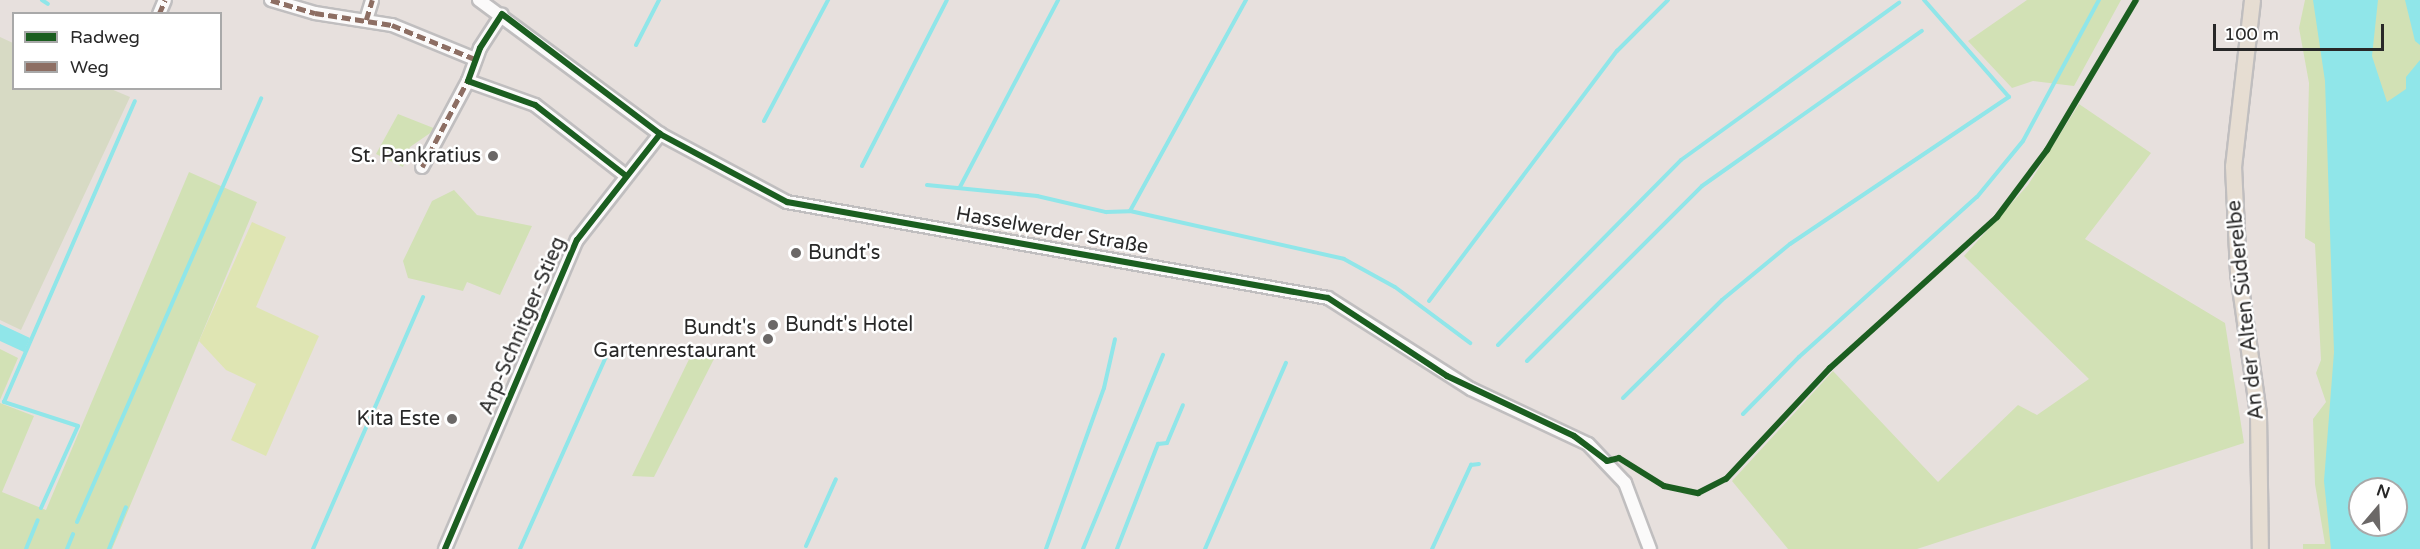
<!DOCTYPE html>
<meta charset="utf-8">
<style>
body{margin:0}
#map{position:relative;width:2420px;height:549px;overflow:hidden;background:#e7e0dd;font-family:"Varela Round",sans-serif}
div>[style]{position:absolute}
.green>*{inset:0;background:#d2e1b5}
.cemetery>*{inset:0;background:#d7dac4}
.pitch>*{inset:0;background:#dfe5b3}
.water>*{inset:0;background:#90e6e9}
.stream>*{height:4px;margin:-2px;padding:0 2px;transform-origin:2px;border-radius:2px;background:#90e6e9}
.roads{filter:drop-shadow(2px 0 #c0bebf) drop-shadow(-2px 0 #c0bebf) drop-shadow(0 2px #c0bebf) drop-shadow(0 -2px #c0bebf)}
.minor>*{height:12px;margin:-6px;padding:0 6px;transform-origin:6px;border-radius:6px;background:#fbfafa}
.major>*{height:15px;margin:-7.5px;padding:0 7.5px;transform-origin:7.5px;border-radius:7.5px;background:#e6ddd2}
.quiet>*{height:4.5px;margin-top:-2.25px;transform-origin:0;background:repeating-linear-gradient(90deg,#8d6e63 0 9px,transparent 0 13.5px)}
.cycleway>*{height:6px;margin:-3px;padding:0 3px;transform-origin:3px;border-radius:3px;background:#1b5e20}
.dots>*{width:16px;height:16px;translate:-50% -50%;box-sizing:border-box;border:3px solid #fff;border-radius:50%}
span{translate:-50% -50%;white-space:nowrap;text-align:center;line-height:1.15;-webkit-text-stroke:5px #fff;paint-order:stroke}
.poi-label{font-size:20px;color:#282828}
.right{translate:-100% -50%;text-align:right}
.left{translate:0 -50%;text-align:left}
.street-label{font-size:20px;color:#282828}
.legend{position:absolute;left:12px;top:12px;width:210px;height:78px;box-sizing:border-box;background:#fff;border:2px solid #a9a9a9;margin:0;padding:8px 10px;list-style:none;font-size:18px;color:#282828}
.legend li{display:flex;align-items:center;gap:12px;height:30px}
.legend b{width:30px;border:2px solid #a9a9a9}
.north{position:absolute;left:2348px;top:477px;width:60px;height:60px;box-sizing:border-box;background:#fff;border:2px solid #a9a9a9;border-radius:50%;rotate:19deg;font-size:16px;font-weight:700;line-height:24px;text-align:center;color:#282828}
.north::after{content:'';display:block;margin:auto;width:21px;height:27px;background:#6b6867;clip-path:polygon(50% 0,100% 100%,50% 72%,0 100%)}
.scale{position:absolute;left:2213px;top:24px;width:171px;height:27px;box-sizing:border-box;border:3px solid #282828;border-top:0;padding-left:8px;font-size:18px;line-height:21px;white-space:nowrap;color:#282828;-webkit-text-stroke:4px #fff;paint-order:stroke}
</style>
<div id="map">
<div class="green">
<i style="clip-path:polygon(2027px 0,2121px 0,2074px 86px,2033px 81px,2012px 88px,1968px 41px)"></i>
<i style="clip-path:polygon(evenodd,2305px 0,2420px 0,2420px 549px,2303px 549px,2303px 544px,2325px 544px,2315px 484px,2313px 419px,2326px 402px,2316px 373px,2321px 360px,2315px 244px,2305px 238px,2309px 83px,2299px 28px,2305px 0,2360px 489px,2396px 489px,2396px 525px,2360px 525px,2360px 489px)"></i>
<i style="clip-path:polygon(2079px 104px,2151px 153px,2085px 239px,2225px 323px,2244px 443px,1917px 549px,1788px 549px,1732px 481px,1833px 371px,1938px 482px,2018px 405px,2037px 415px,2089px 379px,1964px 256px,2028px 185px)"></i>
<i style="clip-path:polygon(398px 114px,436px 129px,410px 147px,403px 167px,376px 154px)"></i>
<i style="clip-path:polygon(189px 172px,257px 202px,112px 549px,0 549px,0 403px,34px 416px,2px 492px,46px 510px)"></i>
<i style="clip-path:polygon(454px 190px,477px 215px,532px 226px,500px 295px,467px 282px,463px 291px,408px 278px,403px 261px,432px 201px)"></i>
<i style="clip-path:polygon(696px 345px,715px 357px,654px 477px,632px 476px)"></i>
<i style="clip-path:polygon(0 349px,18px 358px,0 400px)"></i>
</div>
<div class="cemetery">
<i style="clip-path:polygon(0 37px,13px 43px,14px 88px,111px 89px,130px 97px,21px 330px,0 320px)"></i>
</div>
<div class="pitch">
<i style="clip-path:polygon(252px 222px,286px 237px,256px 307px,319px 336px,266px 456px,231px 440px,256px 384px,226px 370px,199px 341px)"></i>
</div>
<div class="water">
<i style="clip-path:polygon(evenodd,2313px 0,2378px 0,2372px 56px,2387px 102px,2406px 89px,2406px 77px,2420px 60px,2420px 549px,2331px 549px,2324px 481px,2334px 352px,2325px 81px,2313px 0,2360px 489px,2396px 489px,2396px 525px,2360px 525px,2360px 489px)"></i>
<i style="clip-path:polygon(2405px 0,2420px 0,2420px 45px,2415px 41px)"></i>
<i style="clip-path:polygon(0 324px,30px 338px,24px 352px,0 341px)"></i>
</div>
<div class="stream">
<i style="left:42px;top:0;width:7px;rotate:34deg"></i>
<i style="left:636px;top:45px;width:51px;rotate:-62.9deg"></i>
<i style="left:764px;top:121px;width:137px;rotate:-62.1deg"></i>
<i style="left:862px;top:166px;width:186px;rotate:-62.9deg"></i>
<i style="left:927px;top:185px;width:111px;rotate:5.7deg"></i>
<i style="left:1037px;top:196px;width:71px;rotate:13.1deg"></i>
<i style="left:1106px;top:212px;width:24px;rotate:-2deg"></i>
<i style="left:1130px;top:211px;width:219px;rotate:12.6deg"></i>
<i style="left:1344px;top:259px;width:58px;rotate:28.8deg"></i>
<i style="left:1395px;top:287px;width:94px;rotate:36.7deg"></i>
<i style="left:960px;top:187px;width:211px;rotate:-62.3deg"></i>
<i style="left:1130px;top:211px;width:241px;rotate:-61.2deg"></i>
<i style="left:1429px;top:301px;width:313px;rotate:-53.1deg"></i>
<i style="left:1617px;top:51px;width:72px;rotate:-45deg"></i>
<i style="left:1498px;top:345px;width:260px;rotate:-45.3deg"></i>
<i style="left:1681px;top:160px;width:269px;rotate:-35.8deg"></i>
<i style="left:1527px;top:361px;width:247px;rotate:-45deg"></i>
<i style="left:1702px;top:186px;width:269px;rotate:-35.2deg"></i>
<i style="left:1623px;top:398px;width:139px;rotate:-44.7deg"></i>
<i style="left:1722px;top:300px;width:88px;rotate:-39.5deg"></i>
<i style="left:1790px;top:244px;width:264px;rotate:-33.9deg"></i>
<i style="left:2009px;top:97px;width:129px;rotate:-131.2deg"></i>
<i style="left:1743px;top:414px;width:80px;rotate:-45.5deg"></i>
<i style="left:1799px;top:357px;width:239px;rotate:-42deg"></i>
<i style="left:1977px;top:197px;width:72px;rotate:-50.6deg"></i>
<i style="left:2023px;top:141px;width:160px;rotate:-61.7deg"></i>
<i style="left:41px;top:508px;width:90px;rotate:-65.7deg"></i>
<i style="left:78px;top:426px;width:78px;rotate:-162deg"></i>
<i style="left:4px;top:402px;width:328px;rotate:-66.5deg"></i>
<i style="left:77px;top:522px;width:462px;rotate:-66.5deg"></i>
<i style="left:806px;top:546px;width:73px;rotate:-65.9deg"></i>
<i style="left:26px;top:549px;width:31px;rotate:-68deg"></i>
<i style="left:67px;top:549px;width:16px;rotate:-68deg"></i>
<i style="left:109px;top:549px;width:45px;rotate:-68deg"></i>
<i style="left:313px;top:549px;width:275px;rotate:-66.4deg"></i>
<i style="left:520px;top:549px;width:210px;rotate:-65.9deg"></i>
<i style="left:1046px;top:549px;width:171px;rotate:-70.2deg"></i>
<i style="left:1104px;top:388px;width:50px;rotate:-77.3deg"></i>
<i style="left:1083px;top:549px;width:210px;rotate:-67.6deg"></i>
<i style="left:1117px;top:549px;width:113px;rotate:-68.7deg"></i>
<i style="left:1158px;top:444px;width:9px;rotate:-6deg"></i>
<i style="left:1167px;top:443px;width:41px;rotate:-67.2deg"></i>
<i style="left:1205px;top:549px;width:203px;rotate:-66.5deg"></i>
<i style="left:1432px;top:549px;width:93px;rotate:-65.1deg"></i>
<i style="left:1471px;top:465px;width:8px;rotate:-7deg"></i>
</div>
<div class="roads">
<div class="minor">
<i style="left:271px;top:0;width:46px;rotate:16.5deg"></i>
<i style="left:315px;top:13px;width:78px;rotate:8.9deg"></i>
<i style="left:392px;top:25px;width:90px;rotate:22.3deg"></i>
<i style="left:479px;top:0;width:225px;rotate:36.5deg"></i>
<i style="left:660px;top:134px;width:144px;rotate:28.2deg"></i>
<i style="left:787px;top:202px;width:549px;rotate:10.06deg"></i>
<i style="left:1328px;top:298px;width:169px;rotate:32.5deg"></i>
<i style="left:1471px;top:389px;width:129px;rotate:25.2deg"></i>
<i style="left:1588px;top:444px;width:54px;rotate:46.5deg"></i>
<i style="left:1625px;top:483px;width:71px;rotate:69.3deg"></i>
<i style="left:159px;top:14px;width:15px;rotate:-67deg"></i>
<i style="left:366px;top:20px;width:21px;rotate:-73deg"></i>
<i style="left:468px;top:81px;width:71px;rotate:19.7deg"></i>
<i style="left:535px;top:105px;width:114px;rotate:37.9deg"></i>
<i style="left:422px;top:167px;width:98px;rotate:-61.9deg"></i>
<i style="left:468px;top:81px;width:35px;rotate:-70deg"></i>
<i style="left:480px;top:48px;width:40px;rotate:-57.1deg"></i>
<i style="left:445px;top:549px;width:336px;rotate:-66.9deg"></i>
<i style="left:577px;top:240px;width:135px;rotate:-51.9deg"></i>
</div>
<div class="major">
<i style="left:2252px;top:0;width:167px;rotate:96.5deg"></i>
<i style="left:2233px;top:166px;width:107px;rotate:87.3deg"></i>
<i style="left:2238px;top:273px;width:142px;rotate:81.9deg"></i>
<i style="left:2258px;top:414px;width:135px;rotate:89.2deg"></i>
</div>
</div>
<div class="quiet">
<i style="left:271px;top:0;width:46px;rotate:16.5deg"></i>
<i style="left:315px;top:13px;width:78px;rotate:8.9deg"></i>
<i style="left:392px;top:25px;width:90px;rotate:22.3deg"></i>
<i style="left:159px;top:14px;width:15px;rotate:-67deg"></i>
<i style="left:366px;top:20px;width:21px;rotate:-73deg"></i>
<i style="left:422px;top:167px;width:101px;rotate:-62.2deg"></i>
</div>
<div class="cycleway">
<i style="left:625px;top:175px;width:114px;rotate:-142.1deg"></i>
<i style="left:535px;top:105px;width:71px;rotate:-160.3deg"></i>
<i style="left:468px;top:81px;width:35px;rotate:-70deg"></i>
<i style="left:480px;top:48px;width:40px;rotate:-57.1deg"></i>
<i style="left:502px;top:14px;width:198px;rotate:37.2deg"></i>
<i style="left:660px;top:134px;width:144px;rotate:28.2deg"></i>
<i style="left:787px;top:202px;width:549px;rotate:10.06deg"></i>
<i style="left:1328px;top:298px;width:142px;rotate:33.2deg"></i>
<i style="left:1447px;top:376px;width:140px;rotate:25.3deg"></i>
<i style="left:1574px;top:436px;width:41px;rotate:37.1deg"></i>
<i style="left:1607px;top:461px;width:12px;rotate:-14deg"></i>
<i style="left:1619px;top:458px;width:53px;rotate:31.9deg"></i>
<i style="left:1664px;top:486px;width:35px;rotate:12deg"></i>
<i style="left:1698px;top:493px;width:31px;rotate:-27deg"></i>
<i style="left:1726px;top:479px;width:152px;rotate:-46.9deg"></i>
<i style="left:1830px;top:368px;width:225px;rotate:-42.1deg"></i>
<i style="left:1997px;top:217px;width:84px;rotate:-53.3deg"></i>
<i style="left:2047px;top:150px;width:174px;rotate:-59.3deg"></i>
<i style="left:445px;top:549px;width:336px;rotate:-66.9deg"></i>
<i style="left:577px;top:240px;width:135px;rotate:-51.9deg"></i>
</div>
<div class="dots">
<i style="left:493px;top:156px;background:#6b6867"></i>
<i style="left:796px;top:253px;background:#6b6867"></i>
<i style="left:773px;top:325px;background:#6b6867"></i>
<i style="left:768px;top:339px;background:#6b6867"></i>
<i style="left:452px;top:419px;background:#6b6867"></i>
</div>
<div class="poi-label">
<span class="right" style="left:481px;top:156px">St. Pankratius</span>
<span class="left" style="left:808px;top:253px">Bundt's</span>
<span class="left" style="left:785px;top:325px">Bundt's Hotel</span>
<span class="right" style="left:756px;top:340px">Bundt's<br>Gartenrestaurant</span>
<span class="right" style="left:440px;top:419px">Kita Este</span>
</div>
<div class="street-label">
<span style="left:1052px;top:231px;rotate:10deg">Hasselwerder Straße</span>
<span style="left:2246px;top:310px;rotate:-96deg">An der Alten Süderelbe</span>
<span style="left:523px;top:326px;rotate:-67deg">Arp-Schnitger-Stieg</span>
</div>
<ul class="legend">
<li><b style="height:8px;background:#1b5e20"></b>Radweg</li>
<li><b style="height:8px;background:#8d6e63"></b>Weg</li>
</ul>
<div class="north">N</div>
<div class="scale">100 m</div>
</div>
